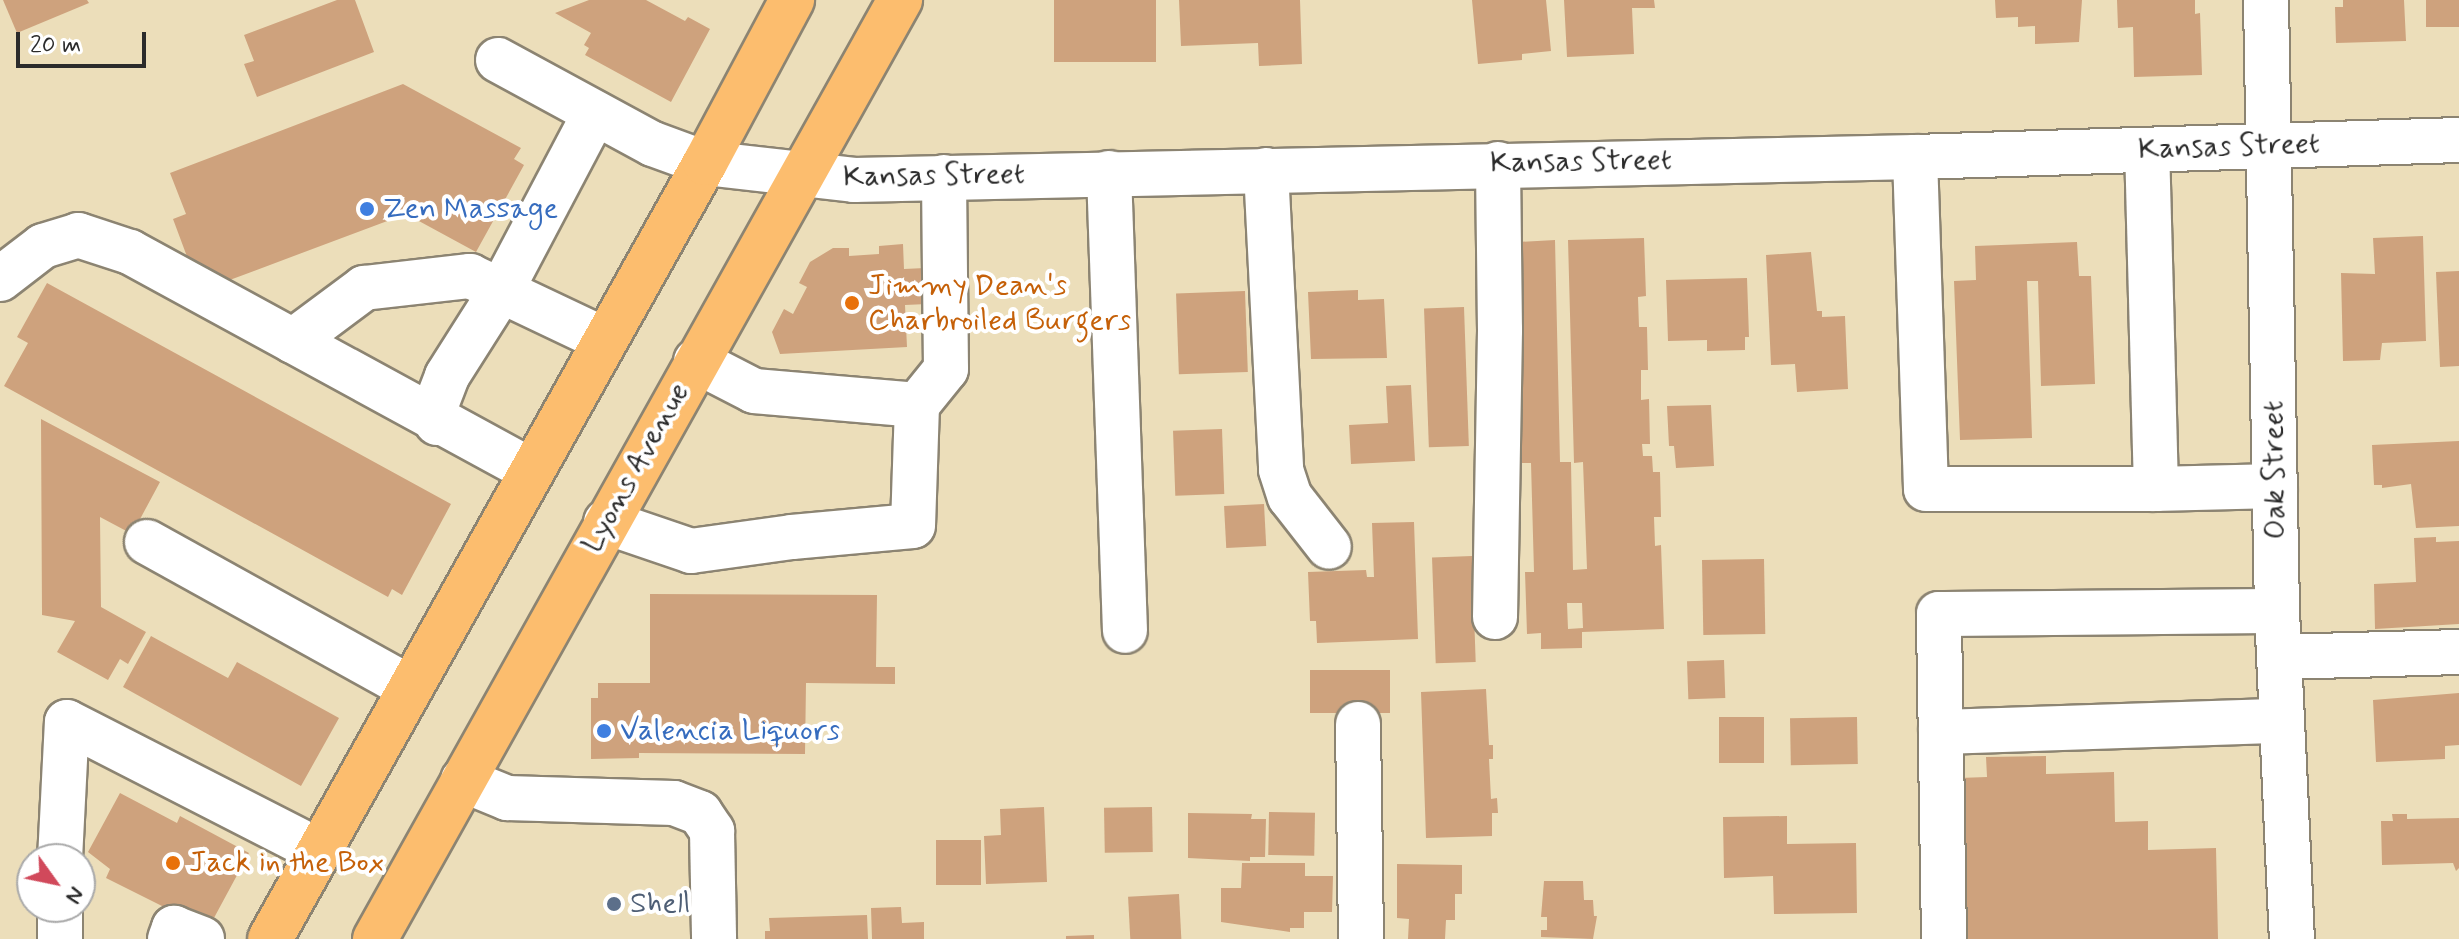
<!DOCTYPE html>
<style>
body{margin:0}
#map{position:relative;width:2459px;height:939px;overflow:hidden;background:#ecdeba;font-family:Mynerve,sans-serif}
div>[style]{position:absolute}
.building>*{inset:0;background:#cea27d;transform-origin:0 0}
.roads{filter:drop-shadow(2px 0 #8c8472) drop-shadow(-2px 0 #8c8472) drop-shadow(0 2px #8c8472) drop-shadow(0 -2px #8c8472)}
.minor>*{height:44px;margin:-22px;padding:0 22px;transform-origin:22px;border-radius:22px;background:#fff}
.major>*{height:44px;margin:-22px;padding:0 22px;transform-origin:22px;border-radius:22px;background:#fcbd6e}
.dots>*{width:22px;height:22px;translate:-50% -50%;box-sizing:border-box;border:4px solid #fff;border-radius:50%}
span{translate:-50% -50%;white-space:nowrap;text-align:center;line-height:1.15;-webkit-text-stroke:8px #fff;paint-order:stroke}
.street-label{font-size:30px;color:#2b2b2b}
.shop-label{font-size:30px;color:#366cbe}
.left{translate:0 -50%;text-align:left}
.food-label{font-size:30px;color:#c56008}
.service-label{font-size:30px;color:#4e5e75}
.north{position:absolute;left:16px;top:843px;width:80px;height:80px;box-sizing:border-box;background:#fff;border:2px solid #aaa;border-radius:50%;rotate:123deg;font-size:22px;font-weight:700;line-height:32px;text-align:center;color:#2b2b2b}
.north::after{content:'';display:block;margin:auto;width:28px;height:36px;background:#d1495b;clip-path:polygon(50% 0,100% 100%,50% 72%,0 100%)}
.scale{position:absolute;left:16px;top:32px;width:130px;height:36px;box-sizing:border-box;border:4px solid #2b2b2b;border-top:0;padding-left:10px;font-size:24px;line-height:28px;white-space:nowrap;color:#2b2b2b;-webkit-text-stroke:6px #fff;paint-order:stroke}
</style>
<div id="map">
<div class="building">
<i style="clip-path:polygon(3px 0,87px 0,89px 3px,17px 33px)"></i>
<i style="clip-path:polygon(337px 0,355px 0,374px 52px,257px 97px,244px 64px,254px 61px,244px 35px)"></i>
<i style="clip-path:polygon(589px 0,646px 0,685px 21px,688px 17px,710px 29px,671px 102px,585px 55px,589px 48px,584px 45px,591px 33px,555px 13px)"></i>
<i style="left:1054px;top:0;width:102px;height:62px"></i>
<i style="clip-path:polygon(1179px 0,1300px 0,1302px 64px,1259px 66px,1258px 43px,1181px 46px)"></i>
<i style="clip-path:polygon(1472px 0,1546px 0,1551px 51px,1522px 54px,1522px 60px,1478px 64px)"></i>
<i style="clip-path:polygon(1564px 0,1654px 0,1655px 8px,1632px 8px,1634px 54px,1567px 57px)"></i>
<i style="clip-path:polygon(1995px 0,2082px 0,2079px 42px,2035px 44px,2035px 26px,2018px 27px,2018px 17px,1996px 18px)"></i>
<i style="clip-path:polygon(2117px 0,2195px 0,2195px 14px,2200px 13px,2202px 75px,2134px 77px,2133px 27px,2118px 28px)"></i>
<i style="clip-path:polygon(2343px 0,2404px 0,2406px 41px,2336px 43px,2335px 7px,2343px 7px)"></i>
<i style="left:2426px;top:0;width:33px;height:27px"></i>
<i style="clip-path:polygon(403px 84px,521px 148px,514px 159px,524px 165px,476px 252px,406px 214px,219px 284px,192px 270px,173px 219px,186px 214px,170px 173px)"></i>
<i style="clip-path:polygon(2423px 236px,2426px 341px,2382px 343px,2380px 360px,2343px 361px,2341px 273px,2375px 274px,2373px 238px)"></i>
<i style="clip-path:polygon(evenodd,1644px 238px,1646px 296px,1638px 297px,1639px 327px,1647px 327px,1648px 370px,1641px 370px,1641px 400px,1649px 399px,1650px 444px,1642px 444px,1643px 456px,1652px 456px,1653px 472px,1660px 472px,1661px 517px,1654px 517px,1655px 546px,1661px 545px,1664px 629px,1582px 632px,1582px 648px,1541px 649px,1541px 633px,1527px 634px,1525px 572px,1534px 572px,1531px 463px,1522px 463px,1517px 242px,1555px 240px,1560px 462px,1571px 462px,1573px 570px,1587px 569px,1583px 462px,1574px 463px,1568px 240px,1644px 238px,1567px 603px,1582px 603px,1583px 628px,1568px 629px,1567px 603px)"></i>
<i style="clip-path:polygon(2077px 242px,2079px 276px,2091px 276px,2095px 384px,2041px 386px,2038px 281px,2027px 281px,2032px 438px,1960px 440px,1954px 281px,1976px 280px,1975px 246px)"></i>
<i style="clip-path:polygon(903px 244px,904px 269px,925px 268px,927px 304px,905px 305px,907px 347px,780px 354px,772px 332px,784px 309px,793px 314px,807px 287px,799px 283px,810px 262px,833px 248px,849px 248px,849px 256px,879px 254px,879px 246px)"></i>
<i style="clip-path:polygon(1811px 252px,1817px 311px,1822px 311px,1822px 317px,1845px 316px,1848px 389px,1797px 392px,1795px 364px,1771px 365px,1766px 255px)"></i>
<i style="clip-path:polygon(2459px 271px,2459px 366px,2440px 367px,2436px 272px)"></i>
<i style="clip-path:polygon(1747px 278px,1749px 337px,1745px 337px,1745px 350px,1707px 351px,1707px 340px,1668px 341px,1666px 280px)"></i>
<i style="clip-path:polygon(47px 283px,451px 504px,402px 595px,392px 589px,388px 597px,4px 386px,28px 343px,17px 337px)"></i>
<i style="clip-path:polygon(1358px 290px,1358px 300px,1384px 299px,1387px 358px,1311px 359px,1308px 292px)"></i>
<i style="left:1245px;top:291px;width:81px;height:69px;rotate:88deg"></i>
<i style="left:1464px;top:307px;width:139px;height:40px;rotate:88deg"></i>
<i style="clip-path:polygon(1411px 385px,1415px 461px,1351px 464px,1349px 425px,1388px 423px,1386px 386px)"></i>
<i style="clip-path:polygon(1711px 405px,1714px 466px,1676px 468px,1674px 446px,1669px 446px,1667px 406px)"></i>
<i style="clip-path:polygon(41px 419px,160px 482px,132px 534px,100px 517px,101px 607px,146px 632px,128px 664px,120px 659px,108px 680px,57px 652px,75px 621px,42px 615px)"></i>
<i style="left:1222px;top:429px;width:65px;height:49px;rotate:88deg"></i>
<i style="clip-path:polygon(2459px 441px,2459px 526px,2416px 528px,2411px 484px,2382px 488px,2382px 485px,2374px 485px,2372px 445px)"></i>
<i style="left:1264px;top:504px;width:42px;height:40px;rotate:87deg"></i>
<i style="clip-path:polygon(1414px 522px,1418px 639px,1317px 643px,1316px 621px,1310px 621px,1308px 572px,1366px 570px,1367px 577px,1374px 577px,1372px 523px)"></i>
<i style="clip-path:polygon(2436px 537px,2436px 542px,2459px 541px,2459px 624px,2375px 629px,2374px 584px,2416px 582px,2414px 538px)"></i>
<i style="left:1472px;top:556px;width:106px;height:40px;rotate:88deg"></i>
<i style="left:1764px;top:559px;width:75px;height:62px;rotate:89deg"></i>
<i style="clip-path:polygon(650px 594px,877px 595px,876px 667px,895px 667px,895px 684px,806px 683px,805px 754px,639px 753px,639px 758px,591px 759px,591px 698px,598px 698px,598px 683px,650px 683px)"></i>
<i style="clip-path:polygon(151px 636px,228px 678px,237px 662px,339px 718px,301px 786px,123px 687px)"></i>
<i style="left:1724px;top:660px;width:38px;height:37px;rotate:88deg"></i>
<i style="left:1310px;top:670px;width:80px;height:43px"></i>
<i style="clip-path:polygon(1486px 689px,1489px 745px,1493px 745px,1493px 759px,1489px 759px,1491px 799px,1497px 798px,1498px 813px,1492px 813px,1492px 836px,1426px 838px,1421px 692px)"></i>
<i style="clip-path:polygon(2459px 693px,2459px 745px,2445px 746px,2445px 759px,2376px 762px,2373px 700px)"></i>
<i style="left:1719px;top:717px;width:45px;height:46px"></i>
<i style="left:1857px;top:717px;width:47px;height:67px;rotate:89deg"></i>
<i style="clip-path:polygon(2046px 756px,2046px 774px,2114px 772px,2115px 822px,2148px 821px,2148px 850px,2216px 848px,2218px 939px,1962px 939px,1959px 778px,1987px 777px,1986px 757px)"></i>
<i style="clip-path:polygon(120px 793px,177px 823px,180px 816px,249px 853px,208px 929px,106px 878px,110px 869px,88px 852px)"></i>
<i style="clip-path:polygon(1044px 807px,1047px 882px,986px 884px,984px 836px,1001px 835px,1000px 809px)"></i>
<i style="left:1152px;top:807px;width:45px;height:48px;rotate:89deg"></i>
<i style="left:1269px;top:812px;width:46px;height:43px;rotate:1deg"></i>
<i style="clip-path:polygon(1188px 813px,1252px 814px,1251px 819px,1266px 819px,1265px 857px,1250px 857px,1250px 861px,1188px 858px)"></i>
<i style="clip-path:polygon(2392px 814px,2407px 814px,2407px 819px,2459px 818px,2459px 868px,2456px 871px,2453px 863px,2382px 865px,2381px 821px,2393px 821px)"></i>
<i style="clip-path:polygon(1787px 816px,1787px 844px,1856px 843px,1857px 913px,1774px 914px,1773px 876px,1724px 878px,1723px 817px)"></i>
<i style="left:936px;top:840px;width:45px;height:45px"></i>
<i style="clip-path:polygon(1242px 863px,1305px 863px,1305px 876px,1333px 876px,1332px 912px,1304px 912px,1304px 928px,1290px 928px,1290px 932px,1221px 922px,1221px 888px,1241px 888px)"></i>
<i style="clip-path:polygon(1397px 864px,1462px 865px,1462px 894px,1455px 894px,1455px 920px,1446px 920px,1445px 939px,1408px 939px,1409px 919px,1397px 918px)"></i>
<i style="clip-path:polygon(1544px 881px,1583px 881px,1584px 900px,1593px 900px,1594px 916px,1597px 916px,1593px 939px,1541px 937px,1541px 930px,1547px 930px,1547px 917px,1541px 917px)"></i>
<i style="left:1179px;top:894px;width:45px;height:51px;rotate:87deg"></i>
<i style="clip-path:polygon(901px 907px,902px 923px,924px 922px,924px 939px,872px 939px,871px 908px)"></i>
<i style="clip-path:polygon(867px 915px,868px 939px,765px 939px,765px 931px,770px 931px,769px 918px)"></i>
<i style="clip-path:polygon(1094px 935px,1094px 939px,1066px 939px,1066px 936px)"></i>
</div>
<div class="roads">
<div class="minor">
<i style="left:2266px;top:0;width:611px;rotate:88.97deg"></i>
<i style="left:2277px;top:611px;width:328px;rotate:87.4deg"></i>
<i style="left:498px;top:60px;width:176px;rotate:28.5deg"></i>
<i style="left:653px;top:144px;width:55px;rotate:20.1deg"></i>
<i style="left:705px;top:163px;width:150px;rotate:6.5deg"></i>
<i style="left:854px;top:180px;width:1061px;rotate:-1.24deg"></i>
<i style="left:1915px;top:157px;width:544px;rotate:-1.79deg"></i>
<i style="left:1915px;top:157px;width:332px;rotate:88.1deg"></i>
<i style="left:1926px;top:489px;width:230px"></i>
<i style="left:2156px;top:489px;width:339px;rotate:-91.5deg"></i>
<i style="left:1266px;top:170px;width:300px;rotate:87.1deg"></i>
<i style="left:1281px;top:470px;width:28px;rotate:72deg"></i>
<i style="left:1290px;top:497px;width:63px;rotate:52deg"></i>
<i style="left:1109px;top:173px;width:458px;rotate:88deg"></i>
<i style="left:0;top:279px;width:54px;rotate:-37.5deg"></i>
<i style="left:43px;top:246px;width:37px;rotate:-17deg"></i>
<i style="left:78px;top:235px;width:55px;rotate:18.1deg"></i>
<i style="left:130px;top:252px;width:457px;rotate:28.6deg"></i>
<i style="left:293px;top:341px;width:89px;rotate:-36.7deg"></i>
<i style="left:364px;top:288px;width:107px;rotate:-6.5deg"></i>
<i style="left:470px;top:276px;width:149px;rotate:25.4deg"></i>
<i style="left:696px;top:361px;width:65px;rotate:27.3deg"></i>
<i style="left:754px;top:391px;width:164px;rotate:4.9deg"></i>
<i style="left:437px;top:423px;width:18px;rotate:-93deg"></i>
<i style="left:436px;top:405px;width:31px;rotate:-69deg"></i>
<i style="left:447px;top:376px;width:101px;rotate:-57.6deg"></i>
<i style="left:501px;top:291px;width:201px;rotate:-62.2deg"></i>
<i style="left:2156px;top:489px;width:119px;rotate:-1.4deg"></i>
<i style="left:606px;top:522px;width:90px;rotate:18.8deg"></i>
<i style="left:691px;top:551px;width:102px;rotate:-7.9deg"></i>
<i style="left:792px;top:537px;width:121px;rotate:-5.2deg"></i>
<i style="left:913px;top:526px;width:121px;rotate:-88.1deg"></i>
<i style="left:917px;top:405px;width:46px;rotate:-51.1deg"></i>
<i style="left:946px;top:369px;width:192px;rotate:-90.6deg"></i>
<i style="left:147px;top:542px;width:301px;rotate:29deg"></i>
<i style="left:1495px;top:617px;width:287px;rotate:-89deg"></i>
<i style="left:1500px;top:330px;width:166px;rotate:-90.7deg"></i>
<i style="left:2280px;top:657px;width:179px;rotate:-1.6deg"></i>
<i style="left:1358px;top:724px;width:215px;rotate:89.2deg"></i>
<i style="left:1941px;top:732px;width:340px;rotate:-1.9deg"></i>
<i style="left:463px;top:780px;width:48px;rotate:22.2deg"></i>
<i style="left:507px;top:798px;width:167px;rotate:1.7deg"></i>
<i style="left:674px;top:803px;width:28px;rotate:21deg"></i>
<i style="left:700px;top:813px;width:22px;rotate:56deg"></i>
<i style="left:712px;top:831px;width:108px;rotate:88.9deg"></i>
<i style="left:60px;top:859px;width:137px;rotate:-87.1deg"></i>
<i style="left:67px;top:722px;width:283px;rotate:27.1deg"></i>
<i style="left:60px;top:907px;width:32px;rotate:90deg"></i>
<i style="left:170px;top:939px;width:12px;rotate:-70deg"></i>
<i style="left:174px;top:928px;width:30px;rotate:21deg"></i>
<i style="left:1944px;top:939px;width:325px;rotate:-90.9deg"></i>
<i style="left:1939px;top:614px;width:338px;rotate:-0.5deg"></i>
</div>
<div class="major">
<i style="left:270px;top:939px;width:890px;rotate:-60.73deg"></i>
<i style="left:705px;top:163px;width:185px;rotate:-61.9deg"></i>
<i style="left:375px;top:939px;width:1076px;rotate:-60.79deg"></i>
</div>
</div>
<div class="dots">
<i style="left:367px;top:209px;background:#3f7fe0"></i>
<i style="left:852px;top:303px;background:#e8710a"></i>
<i style="left:604px;top:731px;background:#3f7fe0"></i>
<i style="left:173px;top:863px;background:#e8710a"></i>
<i style="left:614px;top:904px;background:#5c6f8a"></i>
</div>
<div class="street-label">
<span style="left:2229px;top:147px;rotate:-2deg">Kansas Street</span>
<span style="left:1581px;top:162px;rotate:-1deg">Kansas Street</span>
<span style="left:934px;top:176px;rotate:-1deg">Kansas Street</span>
<span style="left:636px;top:468px;rotate:-61deg">Lyons Avenue</span>
<span style="left:2275px;top:470px;rotate:-91deg">Oak Street</span>
</div>
<div class="shop-label">
<span class="left" style="left:383px;top:209px">Zen Massage</span>
<span class="left" style="left:620px;top:731px">Valencia Liquors</span>
</div>
<div class="food-label">
<span class="left" style="left:868px;top:303px">Jimmy Dean's<br>Charbroiled Burgers</span>
<span class="left" style="left:189px;top:863px">Jack in the Box</span>
</div>
<div class="service-label">
<span class="left" style="left:630px;top:904px">Shell</span>
</div>
<div class="north">N</div>
<div class="scale">20 m</div>
</div>
